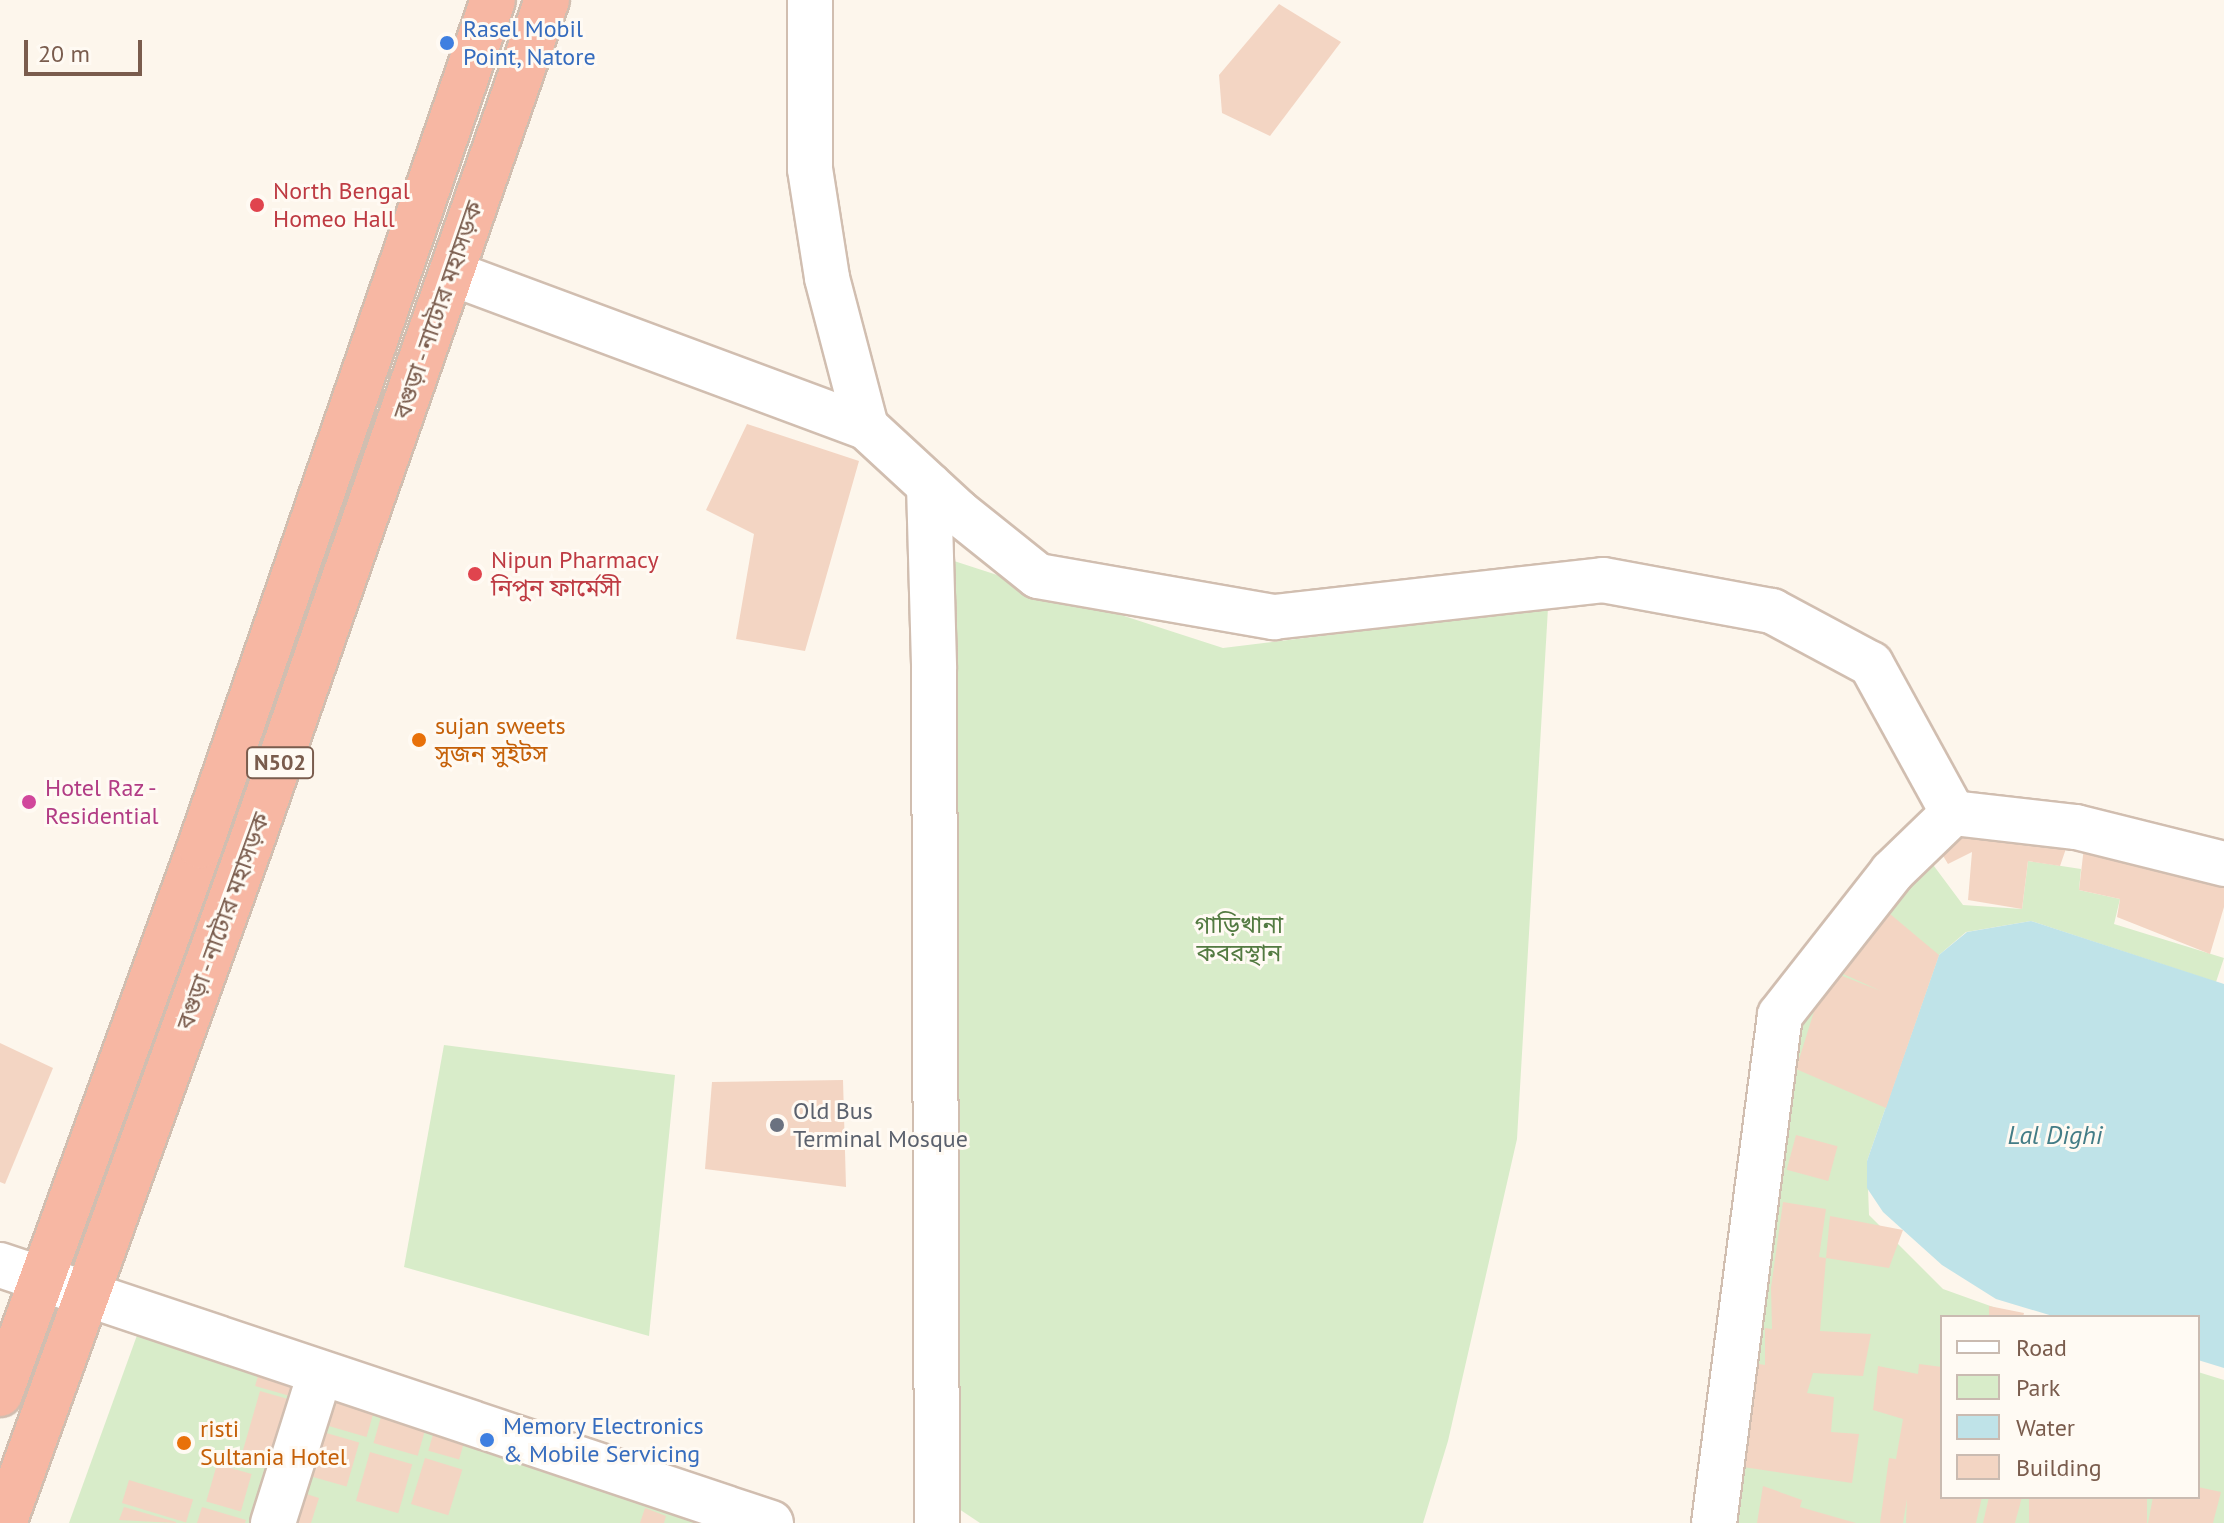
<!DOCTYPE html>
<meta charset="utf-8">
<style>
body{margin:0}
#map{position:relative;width:2224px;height:1523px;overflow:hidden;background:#fdf6ec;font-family:"PT Sans","Noto Sans Bengali",sans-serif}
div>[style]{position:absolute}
.green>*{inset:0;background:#d8ecc9}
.water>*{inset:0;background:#bfe3e8}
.building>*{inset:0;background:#f3d5c3;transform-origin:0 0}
.roads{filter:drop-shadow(2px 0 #d1beb0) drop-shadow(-2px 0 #d1beb0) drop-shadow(0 2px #d1beb0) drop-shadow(0 -2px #d1beb0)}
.minor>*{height:44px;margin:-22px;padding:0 22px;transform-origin:22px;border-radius:22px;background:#fff}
.highway>*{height:44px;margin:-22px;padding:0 22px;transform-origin:22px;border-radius:22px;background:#f7b7a3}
.dots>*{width:22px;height:22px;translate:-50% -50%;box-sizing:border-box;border:4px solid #fffaf3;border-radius:50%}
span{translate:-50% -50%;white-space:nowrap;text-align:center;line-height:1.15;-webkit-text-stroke:6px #fffaf3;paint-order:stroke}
.shield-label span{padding:2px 6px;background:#fffaf3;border:2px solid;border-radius:6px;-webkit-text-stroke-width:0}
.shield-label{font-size:22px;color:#7a5c4d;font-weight:700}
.shop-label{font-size:24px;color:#366cbe}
.left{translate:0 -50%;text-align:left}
.health-label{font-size:24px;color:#be3a42}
.street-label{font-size:24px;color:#7a5c4d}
.food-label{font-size:24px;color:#c56008}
.hotel-label{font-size:24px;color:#b23c85}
.park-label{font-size:24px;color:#537a41}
.worship-label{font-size:24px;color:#5b616d}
.water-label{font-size:26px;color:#437c86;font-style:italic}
.legend{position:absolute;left:1940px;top:1315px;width:260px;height:184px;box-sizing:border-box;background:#fffaf3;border:2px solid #cabbb1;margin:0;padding:10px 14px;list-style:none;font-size:24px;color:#7a5c4d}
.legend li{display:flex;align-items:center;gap:16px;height:40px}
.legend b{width:40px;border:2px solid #cabbb1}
.scale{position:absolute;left:24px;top:40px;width:118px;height:36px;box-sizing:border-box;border:4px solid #7a5c4d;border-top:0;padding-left:10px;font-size:24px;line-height:28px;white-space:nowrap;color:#7a5c4d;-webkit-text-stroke:6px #fffaf3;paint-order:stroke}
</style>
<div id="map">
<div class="green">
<i style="clip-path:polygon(951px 560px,1223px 648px,1548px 608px,1517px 1139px,1448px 1441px,1423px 1523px,980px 1523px,947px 1501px)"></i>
<i style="clip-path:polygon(1928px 858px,1963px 905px,2022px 909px,2028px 861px,2081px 869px,2079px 890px,2120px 899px,2114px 924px,2224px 958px,2216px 982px,2031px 921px,1966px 932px,1939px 955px,1867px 1161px,1869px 1215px,1943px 1289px,2021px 1317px,1942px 1317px,1942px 1497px,2198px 1497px,2198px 1372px,2224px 1380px,2224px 1523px,1713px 1523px,1780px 1015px)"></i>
<i style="clip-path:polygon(444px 1045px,675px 1075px,649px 1336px,404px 1267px)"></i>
<i style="clip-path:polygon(144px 1316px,771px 1523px,69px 1523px)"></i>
</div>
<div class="water">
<i style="clip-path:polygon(2031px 921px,2224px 984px,2224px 1368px,2198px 1360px,2198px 1317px,2056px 1317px,1996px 1299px,1942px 1265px,1883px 1212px,1867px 1188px,1867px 1161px,1939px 955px,1967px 932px)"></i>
</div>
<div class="building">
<i style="clip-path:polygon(1279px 4px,1341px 42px,1270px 136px,1222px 113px,1219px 75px)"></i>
<i style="clip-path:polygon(747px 424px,859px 461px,805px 651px,736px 639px,754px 534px,706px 510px)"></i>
<i style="clip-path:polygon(1966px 822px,2069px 840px,2060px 866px,2028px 861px,2022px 909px,1968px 900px,1972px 852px,1948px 864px,1934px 841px)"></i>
<i style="clip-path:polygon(2084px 847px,2224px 878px,2224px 907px,2210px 954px,2117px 917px,2120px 899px,2079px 890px)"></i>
<i style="clip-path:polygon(1871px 898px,1939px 955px,1886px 1108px,1796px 1069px,1827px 970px,1881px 991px,1841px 973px)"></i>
<i style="clip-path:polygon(0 1043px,53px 1068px,5px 1184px,0 1182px)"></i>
<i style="clip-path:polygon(843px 1080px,846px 1187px,705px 1169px,712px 1082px)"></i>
<i style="left:1796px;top:1135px;width:43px;height:36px;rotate:15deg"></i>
<i style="clip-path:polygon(1783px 1202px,1826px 1209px,1819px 1257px,1826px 1258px,1820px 1331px,1871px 1334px,1863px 1376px,1813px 1373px,1807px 1393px,1834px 1397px,1831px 1432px,1859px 1434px,1852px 1483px,1743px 1467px,1759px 1364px,1765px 1365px,1765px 1328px,1772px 1329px,1771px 1288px)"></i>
<i style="clip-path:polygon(1830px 1216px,1903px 1230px,1889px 1268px,1826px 1258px)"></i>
<i style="clip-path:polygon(1989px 1306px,2024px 1313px,2023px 1317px,1989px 1317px)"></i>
<i style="left:262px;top:1362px;width:47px;height:25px;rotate:16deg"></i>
<i style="clip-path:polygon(1919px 1364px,1942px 1367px,1942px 1497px,1982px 1497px,1976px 1523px,1906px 1523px,1907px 1499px,1903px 1523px,1880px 1523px,1889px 1458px,1896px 1459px,1903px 1419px,1873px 1410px,1878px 1366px,1918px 1374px)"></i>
<i style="left:332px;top:1376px;width:50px;height:49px;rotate:16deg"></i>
<i style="left:260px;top:1391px;width:41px;height:68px;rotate:16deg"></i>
<i style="left:387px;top:1396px;width:46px;height:49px;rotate:16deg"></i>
<i style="left:438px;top:1417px;width:32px;height:35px;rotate:16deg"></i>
<i style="left:316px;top:1430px;width:45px;height:46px;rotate:16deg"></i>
<i style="left:370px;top:1452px;width:44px;height:51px;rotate:16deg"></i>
<i style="left:425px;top:1458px;width:39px;height:48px;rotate:17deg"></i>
<i style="left:217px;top:1464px;width:36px;height:39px;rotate:16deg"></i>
<i style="left:129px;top:1480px;width:67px;height:24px;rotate:17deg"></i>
<i style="clip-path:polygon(1763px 1486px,1802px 1500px,1800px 1507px,1856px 1523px,1757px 1523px)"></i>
<i style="clip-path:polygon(2198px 1487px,2221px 1492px,2213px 1523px,2148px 1523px,2153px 1497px,2198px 1497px)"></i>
<i style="clip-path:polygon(297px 1491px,319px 1498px,311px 1523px,287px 1523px)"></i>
<i style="clip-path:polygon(1989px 1497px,2022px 1497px,2015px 1523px,1983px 1523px)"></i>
<i style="left:2029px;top:1497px;width:118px;height:27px"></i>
<i style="clip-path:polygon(124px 1507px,176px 1522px,176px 1523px,119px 1520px)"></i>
<i style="clip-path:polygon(202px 1507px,246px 1520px,245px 1523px,197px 1523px)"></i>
<i style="clip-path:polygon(645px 1508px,666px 1516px,664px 1523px,640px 1523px)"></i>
</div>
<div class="roads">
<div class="minor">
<i style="left:810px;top:0;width:169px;rotate:90deg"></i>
<i style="left:810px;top:169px;width:110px;rotate:81.1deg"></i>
<i style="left:827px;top:278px;width:154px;rotate:75.3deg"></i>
<i style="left:451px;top:273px;width:443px;rotate:20.4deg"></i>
<i style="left:866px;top:427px;width:125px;rotate:42.7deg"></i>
<i style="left:958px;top:512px;width:102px;rotate:38.7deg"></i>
<i style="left:1038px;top:576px;width:240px;rotate:9.9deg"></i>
<i style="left:1274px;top:617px;width:331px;rotate:-6.4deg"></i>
<i style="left:1603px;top:580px;width:172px;rotate:10.4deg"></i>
<i style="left:1772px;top:611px;width:112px;rotate:28.2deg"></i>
<i style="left:1871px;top:664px;width:170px;rotate:61.2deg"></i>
<i style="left:929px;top:485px;width:184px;rotate:88.4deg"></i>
<i style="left:934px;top:669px;width:854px;rotate:89.8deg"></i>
<i style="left:1953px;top:813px;width:124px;rotate:6.5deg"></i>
<i style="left:2076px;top:827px;width:153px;rotate:14deg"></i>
<i style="left:0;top:1265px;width:813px;rotate:18.5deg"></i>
<i style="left:273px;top:1523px;width:156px;rotate:-72.5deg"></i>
<i style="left:1714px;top:1523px;width:512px;rotate:-82.6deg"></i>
<i style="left:1780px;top:1015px;width:182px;rotate:-51.9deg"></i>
<i style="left:1892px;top:872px;width:85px;rotate:-44deg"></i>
</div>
<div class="highway">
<i style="left:0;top:1394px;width:583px;rotate:-69.95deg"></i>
<i style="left:200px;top:846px;width:895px;rotate:-70.9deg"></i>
<i style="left:4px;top:1523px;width:720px;rotate:-70.03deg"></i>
<i style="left:250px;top:846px;width:897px;rotate:-70.66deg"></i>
</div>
</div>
<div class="dots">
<i style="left:447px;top:43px;background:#3f7fe0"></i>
<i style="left:257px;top:205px;background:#e0444e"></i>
<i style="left:475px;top:574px;background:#e0444e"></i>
<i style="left:419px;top:740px;background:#e8710a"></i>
<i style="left:29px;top:802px;background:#d1479c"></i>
<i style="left:777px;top:1125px;background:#6b7280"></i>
<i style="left:487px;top:1440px;background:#3f7fe0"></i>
<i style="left:184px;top:1443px;background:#e8710a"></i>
</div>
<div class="shield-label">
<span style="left:280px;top:763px">N502</span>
</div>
<div class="shop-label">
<span class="left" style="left:463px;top:43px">Rasel Mobil<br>Point, Natore</span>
<span class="left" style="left:503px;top:1440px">Memory Electronics<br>&amp; Mobile Servicing</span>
</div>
<div class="health-label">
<span class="left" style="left:273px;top:205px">North Bengal<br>Homeo Hall</span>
<span class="left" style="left:491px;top:574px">Nipun Pharmacy<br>নিপুন ফার্মেসী</span>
</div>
<div class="street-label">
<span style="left:438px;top:310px;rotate:-71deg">বগুড়া - নাটোর মহাসড়ক</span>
<span style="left:223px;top:921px;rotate:-70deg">বগুড়া - নাটোর মহাসড়ক</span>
</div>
<div class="food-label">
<span class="left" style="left:435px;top:740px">sujan sweets<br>সুজন সুইটস</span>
<span class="left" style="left:200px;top:1443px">risti<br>Sultania Hotel</span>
</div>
<div class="hotel-label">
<span class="left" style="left:45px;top:802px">Hotel Raz -<br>Residential</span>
</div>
<div class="park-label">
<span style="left:1239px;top:939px">গাড়িখানা<br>কবরস্থান</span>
</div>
<div class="worship-label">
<span class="left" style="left:793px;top:1125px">Old Bus<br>Terminal Mosque</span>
</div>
<div class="water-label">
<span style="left:2055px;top:1135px">Lal Dighi</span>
</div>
<ul class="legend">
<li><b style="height:10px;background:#fff"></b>Road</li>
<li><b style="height:22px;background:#d8ecc9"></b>Park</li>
<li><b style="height:22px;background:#bfe3e8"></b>Water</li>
<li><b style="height:22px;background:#f3d5c3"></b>Building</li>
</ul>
<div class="scale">20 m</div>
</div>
